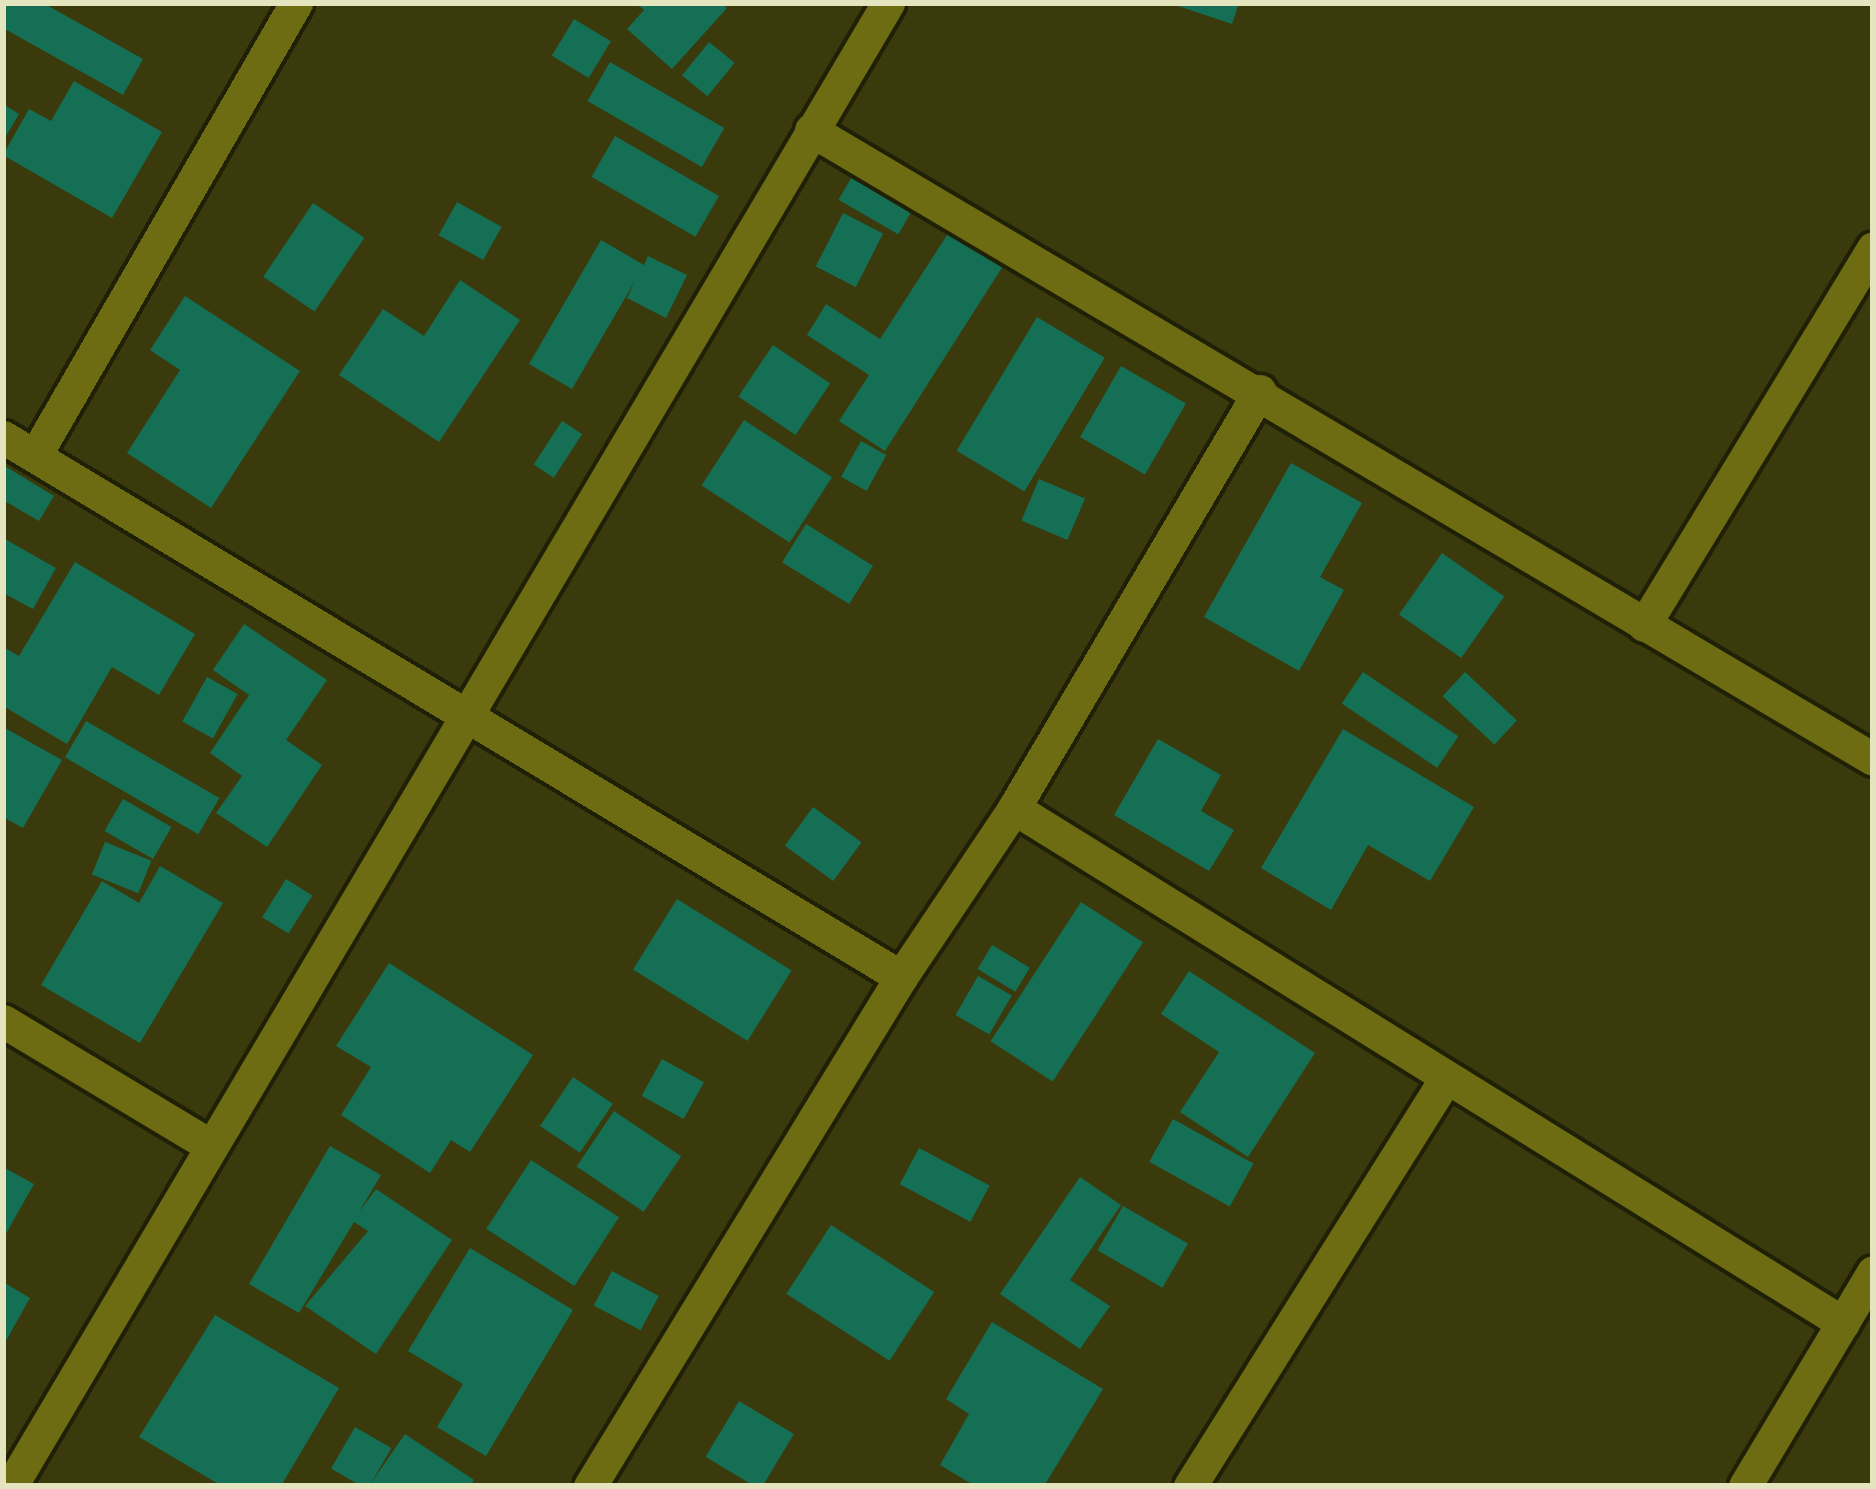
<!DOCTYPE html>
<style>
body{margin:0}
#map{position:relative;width:1876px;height:1489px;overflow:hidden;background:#3a3a0d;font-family:"IBM Plex Sans",sans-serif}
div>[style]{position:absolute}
.building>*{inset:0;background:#146f55;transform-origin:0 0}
.roads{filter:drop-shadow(3px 0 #202006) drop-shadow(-3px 0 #202006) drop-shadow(0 3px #202006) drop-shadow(0 -3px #202006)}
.minor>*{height:33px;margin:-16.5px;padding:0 16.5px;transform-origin:16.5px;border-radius:16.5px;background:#6d6c13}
span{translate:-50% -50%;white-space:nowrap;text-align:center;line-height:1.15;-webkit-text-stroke:10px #302f02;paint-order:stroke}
.frame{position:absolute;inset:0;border:6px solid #e4e5be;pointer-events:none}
</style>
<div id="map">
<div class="building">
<i style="clip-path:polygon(43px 3px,143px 59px,123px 95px,3px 28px,4px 3px)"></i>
<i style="clip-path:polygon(636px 3px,721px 3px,727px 8px,672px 69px,627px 29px,644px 10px)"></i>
<i style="clip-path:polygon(1169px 3px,1239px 3px,1232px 24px)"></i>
<i style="left:574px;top:19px;width:43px;height:43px;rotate:31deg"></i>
<i style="left:709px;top:42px;width:33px;height:43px;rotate:39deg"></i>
<i style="left:610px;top:62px;width:132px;height:45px;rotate:30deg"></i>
<i style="clip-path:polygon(74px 81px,162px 132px,112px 218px,3px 155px,29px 109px,51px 121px)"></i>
<i style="clip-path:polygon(3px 104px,19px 114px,3px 141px)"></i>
<i style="left:615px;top:136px;width:120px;height:47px;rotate:30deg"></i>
<i style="left:854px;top:173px;width:69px;height:31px;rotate:30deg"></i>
<i style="left:457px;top:202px;width:51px;height:38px;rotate:29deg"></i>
<i style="left:313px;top:203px;width:62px;height:89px;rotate:34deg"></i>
<i style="left:843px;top:213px;width:45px;height:60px;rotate:27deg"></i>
<i style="clip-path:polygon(949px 232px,1003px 266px,885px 451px,839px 421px,869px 375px,807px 335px,826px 304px,880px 339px)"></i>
<i style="clip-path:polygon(601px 240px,644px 265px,648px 256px,687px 275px,666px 318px,627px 298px,635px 281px,572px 389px,529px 364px)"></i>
<i style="clip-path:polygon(460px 280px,520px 320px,439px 442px,339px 375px,383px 309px,424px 336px)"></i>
<i style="clip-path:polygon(185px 296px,300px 371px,211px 508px,127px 453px,180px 370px,150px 350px)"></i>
<i style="left:1037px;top:317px;width:79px;height:156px;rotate:31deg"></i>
<i style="left:773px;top:345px;width:69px;height:62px;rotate:34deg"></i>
<i style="left:1121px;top:366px;width:75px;height:82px;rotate:30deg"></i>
<i style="left:744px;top:420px;width:105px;height:78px;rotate:33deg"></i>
<i style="left:562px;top:421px;width:24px;height:52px;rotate:33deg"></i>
<i style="left:861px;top:441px;width:29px;height:41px;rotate:29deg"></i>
<i style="clip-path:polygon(1291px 463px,1362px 503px,1320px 577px,1344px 590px,1299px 671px,1204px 617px)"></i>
<i style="clip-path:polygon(3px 465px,54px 496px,39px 521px,3px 500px)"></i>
<i style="left:1039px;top:479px;width:50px;height:45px;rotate:23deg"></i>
<i style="left:806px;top:524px;width:79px;height:45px;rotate:32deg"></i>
<i style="clip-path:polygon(3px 538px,56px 568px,33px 609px,3px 593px)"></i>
<i style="left:1442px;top:553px;width:76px;height:75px;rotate:35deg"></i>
<i style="clip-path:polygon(75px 562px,195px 634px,159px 695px,112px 667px,67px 744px,3px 706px,3px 647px,19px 656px)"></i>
<i style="clip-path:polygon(244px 624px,327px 680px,286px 740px,322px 765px,267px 847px,216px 813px,242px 776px,210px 753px,249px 695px,213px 670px)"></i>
<i style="left:1363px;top:672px;width:115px;height:38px;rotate:34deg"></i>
<i style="left:1465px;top:672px;width:71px;height:33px;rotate:43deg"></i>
<i style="left:207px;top:677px;width:35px;height:51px;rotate:29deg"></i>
<i style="left:86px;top:721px;width:154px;height:42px;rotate:30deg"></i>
<i style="clip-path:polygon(3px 727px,62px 760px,23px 828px,3px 817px)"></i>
<i style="clip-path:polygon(1343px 729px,1474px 807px,1430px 881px,1368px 845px,1331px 910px,1261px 868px)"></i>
<i style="clip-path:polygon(1158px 739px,1221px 775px,1201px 811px,1234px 830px,1209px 871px,1114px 815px)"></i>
<i style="left:123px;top:799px;width:56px;height:37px;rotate:30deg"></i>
<i style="left:813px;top:807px;width:60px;height:48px;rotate:36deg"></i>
<i style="left:105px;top:842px;width:50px;height:35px;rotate:22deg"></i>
<i style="clip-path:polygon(160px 866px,223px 903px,140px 1043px,41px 985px,102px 881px,139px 903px)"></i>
<i style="left:286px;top:879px;width:31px;height:45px;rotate:32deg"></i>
<i style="left:677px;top:899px;width:135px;height:83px;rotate:32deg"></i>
<i style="left:1081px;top:902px;width:74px;height:166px;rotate:33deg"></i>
<i style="left:992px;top:945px;width:44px;height:28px;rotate:31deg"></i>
<i style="clip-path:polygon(389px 963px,533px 1055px,470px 1152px,451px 1140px,430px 1173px,341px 1115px,371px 1067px,336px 1046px)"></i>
<i style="clip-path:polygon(1189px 971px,1315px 1053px,1248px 1157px,1180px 1112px,1219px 1052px,1161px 1014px)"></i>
<i style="left:978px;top:976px;width:39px;height:45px;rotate:30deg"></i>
<i style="left:662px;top:1059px;width:48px;height:42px;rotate:29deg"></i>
<i style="left:573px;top:1077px;width:48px;height:59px;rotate:34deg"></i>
<i style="left:614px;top:1111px;width:81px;height:67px;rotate:34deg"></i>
<i style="left:1173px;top:1119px;width:92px;height:49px;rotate:29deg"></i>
<i style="clip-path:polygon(330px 1146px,381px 1175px,359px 1212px,376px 1189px,452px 1240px,376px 1354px,305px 1306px,368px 1231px,354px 1222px,299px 1313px,249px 1284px)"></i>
<i style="left:919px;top:1148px;width:80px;height:41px;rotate:28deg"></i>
<i style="left:531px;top:1160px;width:105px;height:82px;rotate:33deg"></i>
<i style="clip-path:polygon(3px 1167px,34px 1184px,3px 1239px)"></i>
<i style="clip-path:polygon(1080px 1177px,1121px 1205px,1070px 1280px,1110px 1306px,1080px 1349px,1000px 1294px)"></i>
<i style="left:1123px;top:1206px;width:75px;height:51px;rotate:30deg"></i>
<i style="left:831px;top:1225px;width:123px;height:82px;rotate:33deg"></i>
<i style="clip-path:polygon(470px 1248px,573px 1310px,486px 1456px,437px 1427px,463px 1384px,408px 1351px)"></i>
<i style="left:612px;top:1271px;width:53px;height:39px;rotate:28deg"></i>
<i style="clip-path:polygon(3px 1282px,30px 1298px,3px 1346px)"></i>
<i style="clip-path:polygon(215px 1315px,339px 1388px,281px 1486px,222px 1486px,139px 1437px)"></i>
<i style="clip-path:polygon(992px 1322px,1103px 1389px,1044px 1486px,975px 1486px,940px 1465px,969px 1414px,946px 1399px)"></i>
<i style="left:739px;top:1401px;width:64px;height:65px;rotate:31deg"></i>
<i style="left:355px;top:1427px;width:42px;height:48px;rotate:30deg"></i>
<i style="clip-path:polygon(405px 1434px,474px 1480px,470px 1486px,369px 1486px)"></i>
</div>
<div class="roads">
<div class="minor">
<i style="left:811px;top:130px;width:1234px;rotate:30.64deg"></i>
<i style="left:3px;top:437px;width:1048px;rotate:31.02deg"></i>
<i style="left:36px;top:454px;width:521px;rotate:-60.04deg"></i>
<i style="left:1644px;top:625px;width:441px;rotate:-58.7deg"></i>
<i style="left:1014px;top:808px;width:976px;rotate:31.85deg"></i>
<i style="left:3px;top:1021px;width:243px;rotate:31deg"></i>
<i style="left:11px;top:1486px;width:1723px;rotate:-59.4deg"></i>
<i style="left:590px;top:1486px;width:596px;rotate:-58.57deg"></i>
<i style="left:901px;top:977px;width:203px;rotate:-56.2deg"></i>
<i style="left:1014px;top:808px;width:484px;rotate:-59.5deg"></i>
<i style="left:1190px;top:1486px;width:482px;rotate:-57.9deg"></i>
<i style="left:1745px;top:1486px;width:249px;rotate:-59.1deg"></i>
</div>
</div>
<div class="frame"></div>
</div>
